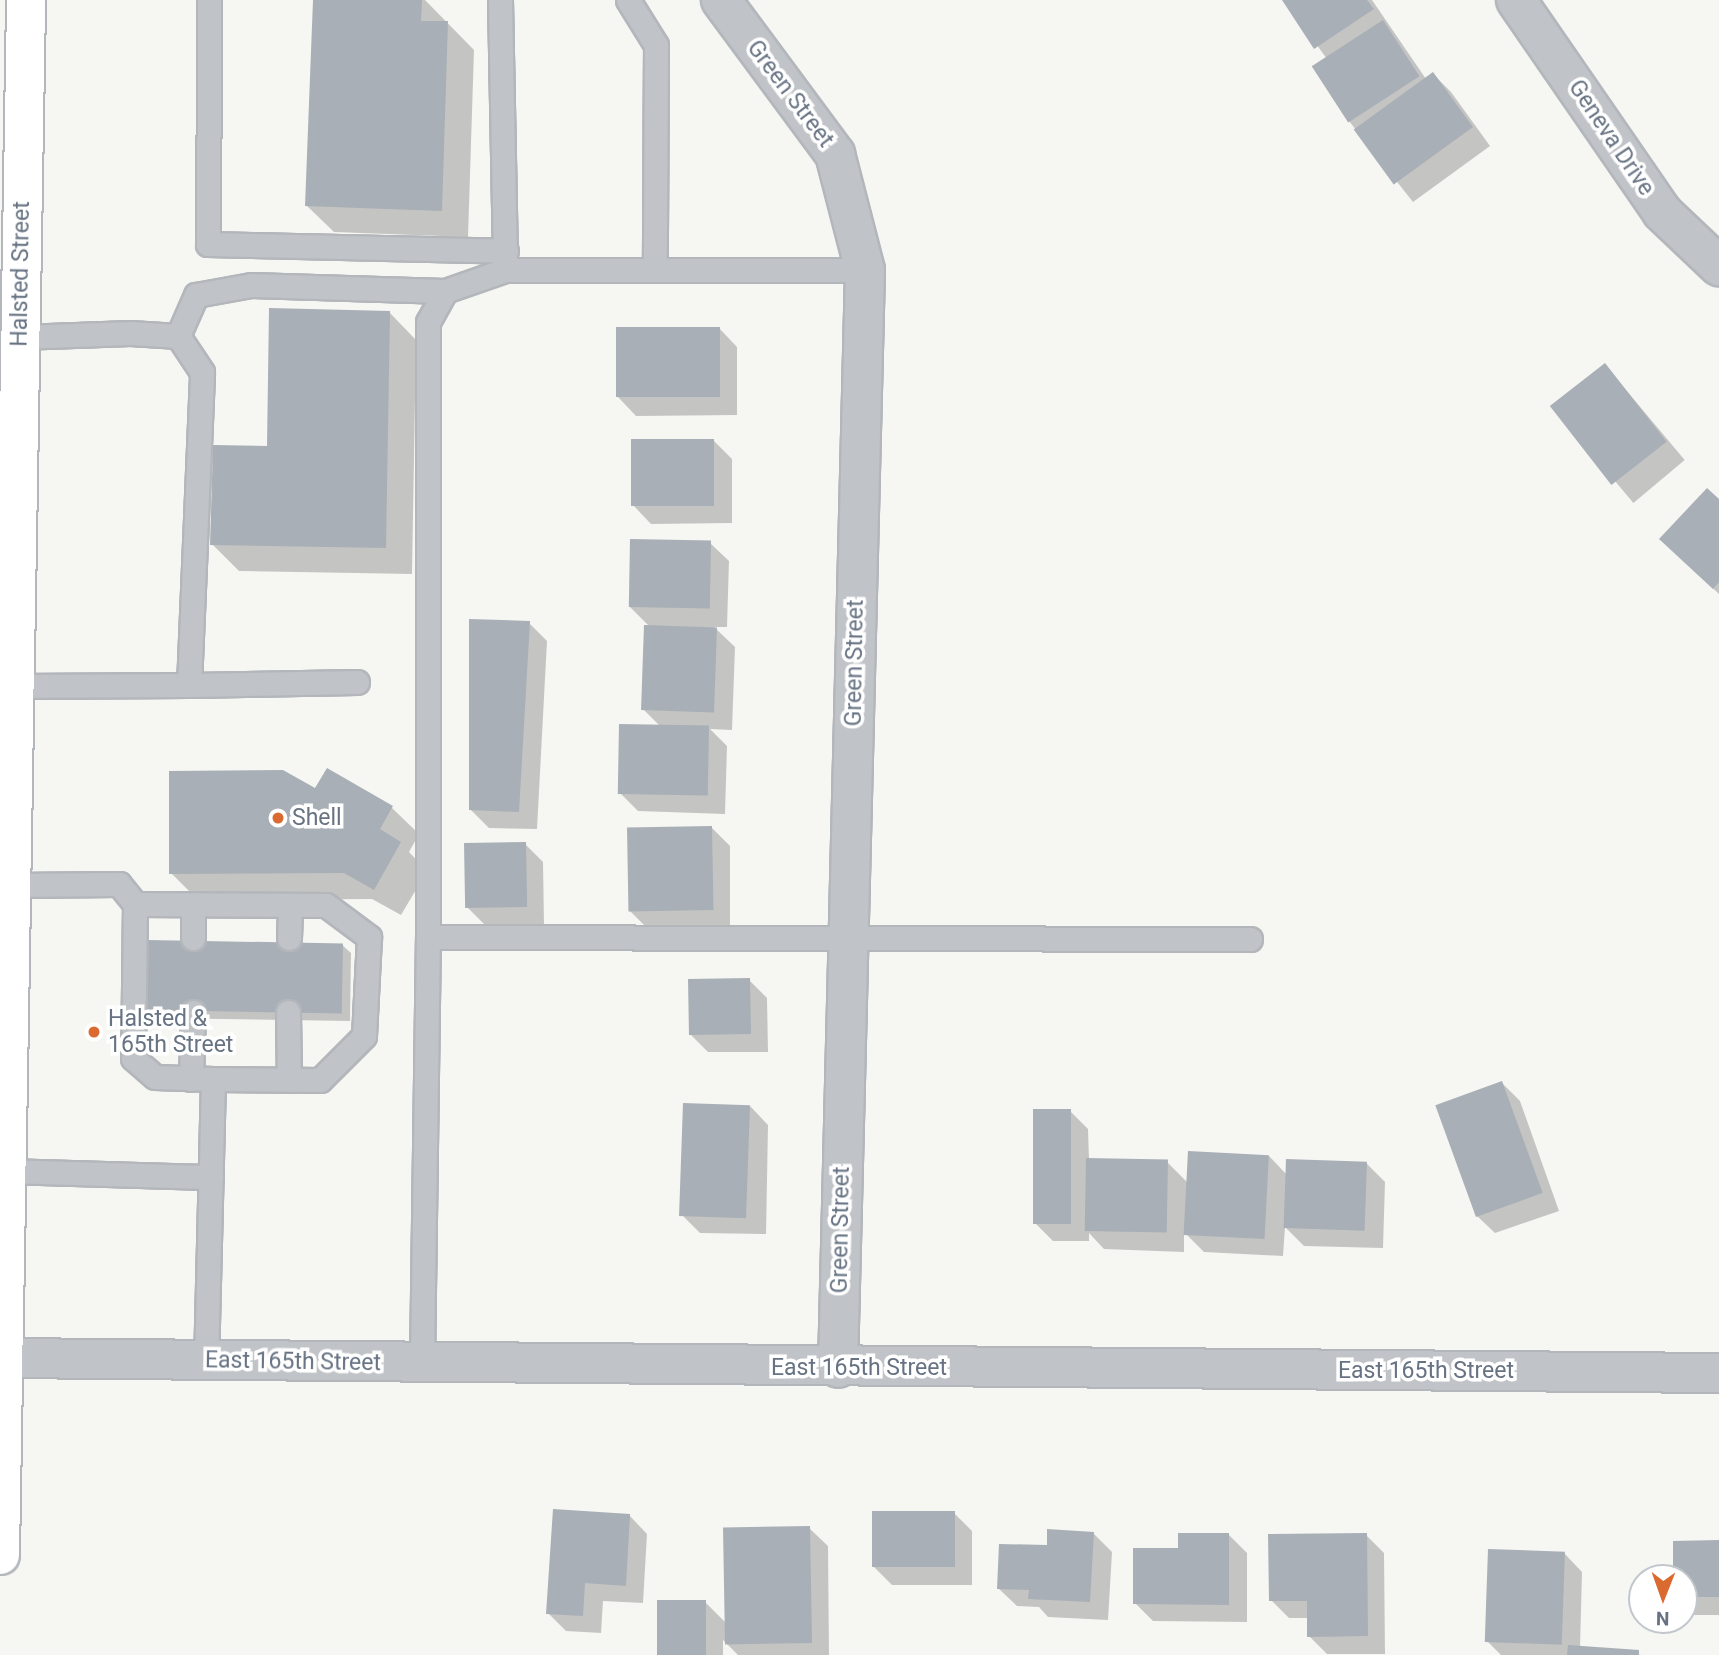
<!DOCTYPE html>
<style>
body{margin:0}
#map{position:relative;width:1719px;height:1655px;overflow:hidden;background:#f6f6f3;font-family:Roboto,sans-serif}
div>[style]{position:absolute}
.shadow>*{inset:0;background:#0003;transform-origin:0 0}
.building>*{inset:0;background:#a9afb6;transform-origin:0 0}
.roads{filter:drop-shadow(2px 0 #b3b7bb) drop-shadow(-2px 0 #b3b7bb) drop-shadow(0 2px #b3b7bb) drop-shadow(0 -2px #b3b7bb)}
.lane>*{height:23px;margin:-11.5px;padding:0 11.5px;transform-origin:11.5px;border-radius:11.5px;background:#c0c3c7}
.street>*{height:38px;margin:-19px;padding:0 19px;transform-origin:19px;border-radius:19px;background:#c0c3c7}
.primary>*{height:38px;margin:-19px;padding:0 19px;transform-origin:19px;border-radius:19px;background:#fff}
.dots>*{width:19px;height:19px;translate:-50% -50%;box-sizing:border-box;border:4px solid #fff;border-radius:50%}
span{translate:-50% -50%;white-space:nowrap;text-align:center;line-height:1.15;-webkit-text-stroke:7px #fff;paint-order:stroke}
.street-label{font-size:23px;color:#677383}
.poi-label{font-size:23px;color:#677383}
.left{translate:0 -50%;text-align:left}
.north{position:absolute;left:1628px;top:1564px;width:70px;height:70px;box-sizing:border-box;background:#fff;border:2px solid #c2c7cd;border-radius:50%;rotate:181deg;font-size:19px;font-weight:700;line-height:28px;text-align:center;color:#677383}
.north::after{content:'';display:block;margin:auto;width:24px;height:32px;background:#da6a30;clip-path:polygon(50% 0,100% 100%,50% 72%,0 100%)}
</style>
<div id="map">
<div class="shadow">
<i style="clip-path:polygon(314px 0,425px 0,474px 50px,468px 237px,334px 232px,307px 206px)"></i>
<i style="clip-path:polygon(1284px 0,1372px 0,1426px 79px,1433px 74px,1451px 92px,1490px 146px,1413px 202px,1349px 121px,1327px 59px)"></i>
<i style="clip-path:polygon(390px 313px,416px 340px,412px 574px,239px 571px,212px 544px,269px 448px)"></i>
<i style="clip-path:polygon(719px 328px,737px 347px,737px 415px,636px 416px,618px 397px)"></i>
<i style="left:1605px;top:365px;width:124px;height:67px;rotate:50deg"></i>
<i style="clip-path:polygon(714px 441px,732px 459px,732px 523px,651px 524px,633px 505px)"></i>
<i style="clip-path:polygon(1719px 501px,1719px 594px,1680px 558px)"></i>
<i style="clip-path:polygon(710px 543px,729px 561px,727px 627px,714px 627px,735px 647px,732px 730px,710px 729px,727px 746px,725px 814px,638px 811px,620px 793px,661px 727px,643px 709px,650px 627px,630px 607px)"></i>
<i style="clip-path:polygon(529px 623px,547px 641px,537px 829px,489px 828px,470px 809px)"></i>
<i style="clip-path:polygon(328px 770px,392px 808px,419px 834px,409px 852px,427px 871px,401px 915px,372px 899px,198px 900px,171px 873px,316px 791px)"></i>
<i style="clip-path:polygon(712px 828px,730px 846px,730px 928px,647px 928px,629px 910px)"></i>
<i style="clip-path:polygon(525px 844px,543px 862px,544px 925px,485px 925px,467px 907px)"></i>
<i style="clip-path:polygon(342px 945px,351px 953px,350px 1021px,156px 1018px,147px 1009px)"></i>
<i style="clip-path:polygon(749px 980px,767px 998px,768px 1052px,708px 1052px,690px 1034px)"></i>
<i style="clip-path:polygon(1502px 1083px,1520px 1101px,1559px 1211px,1495px 1233px,1476px 1215px)"></i>
<i style="clip-path:polygon(750px 1106px,768px 1125px,766px 1234px,700px 1233px,682px 1215px)"></i>
<i style="clip-path:polygon(1070px 1111px,1088px 1129px,1089px 1159px,1167px 1162px,1188px 1183px,1269px 1156px,1287px 1175px,1366px 1163px,1385px 1182px,1383px 1248px,1304px 1246px,1285px 1227px,1283px 1256px,1204px 1252px,1184px 1232px,1184px 1252px,1104px 1249px,1089px 1233px,1089px 1241px,1053px 1241px,1035px 1223px)"></i>
<i style="clip-path:polygon(954px 1513px,972px 1531px,972px 1585px,892px 1585px,874px 1567px)"></i>
<i style="clip-path:polygon(629px 1515px,647px 1534px,643px 1603px,603px 1601px,601px 1633px,566px 1631px,548px 1613px)"></i>
<i style="clip-path:polygon(809px 1528px,828px 1546px,829px 1655px,738px 1655px,723px 1640px,723px 1655px,659px 1655px,705px 1602px,725px 1622px)"></i>
<i style="clip-path:polygon(1093px 1533px,1112px 1552px,1108px 1620px,1048px 1617px,1039px 1607px,1017px 1606px,998px 1588px,1049px 1547px)"></i>
<i style="clip-path:polygon(1229px 1535px,1247px 1553px,1247px 1622px,1153px 1621px,1135px 1603px,1180px 1549px)"></i>
<i style="clip-path:polygon(1366px 1535px,1384px 1553px,1385px 1654px,1327px 1654px,1309px 1636px,1309px 1618px,1289px 1618px,1271px 1600px)"></i>
<i style="clip-path:polygon(1719px 1542px,1719px 1615px,1693px 1615px,1684px 1605px,1684px 1578px,1675px 1578px)"></i>
<i style="clip-path:polygon(1564px 1553px,1582px 1572px,1580px 1648px,1642px 1655px,1501px 1655px,1487px 1641px)"></i>
</div>
<div class="building">
<i style="clip-path:polygon(313px 0,422px 0,421px 21px,448px 21px,442px 211px,305px 206px)"></i>
<i style="clip-path:polygon(1282px 0,1367px 0,1374px 9px,1314px 49px)"></i>
<i style="left:1383px;top:20px;width:67px;height:85px;rotate:57deg"></i>
<i style="left:1433px;top:72px;width:68px;height:98px;rotate:54deg"></i>
<i style="clip-path:polygon(269px 308px,390px 311px,386px 548px,210px 545px,213px 445px,267px 446px)"></i>
<i style="left:720px;top:327px;width:70px;height:104px;rotate:90deg"></i>
<i style="left:1605px;top:363px;width:100px;height:70px;rotate:52deg"></i>
<i style="left:631px;top:439px;width:83px;height:67px"></i>
<i style="clip-path:polygon(1707px 488px,1719px 499px,1719px 582px,1713px 589px,1659px 539px)"></i>
<i style="left:630px;top:539px;width:81px;height:68px;rotate:1deg"></i>
<i style="clip-path:polygon(469px 619px,530px 621px,519px 812px,469px 810px)"></i>
<i style="left:644px;top:625px;width:73px;height:85px;rotate:2deg"></i>
<i style="left:619px;top:724px;width:90px;height:70px;rotate:1deg"></i>
<i style="clip-path:polygon(327px 768px,393px 806px,380px 829px,401px 842px,374px 890px,344px 873px,169px 874px,169px 771px,283px 770px,315px 788px)"></i>
<i style="left:712px;top:826px;width:84px;height:85px;rotate:89deg"></i>
<i style="left:526px;top:842px;width:65px;height:62px;rotate:89deg"></i>
<i style="left:147px;top:940px;width:196px;height:70px;rotate:1deg"></i>
<i style="left:750px;top:978px;width:56px;height:62px;rotate:89deg"></i>
<i style="left:1502px;top:1081px;width:119px;height:71px;rotate:70deg"></i>
<i style="left:683px;top:1103px;width:67px;height:113px;rotate:2deg"></i>
<i style="left:1071px;top:1109px;width:115px;height:38px;rotate:90deg"></i>
<i style="left:1188px;top:1151px;width:81px;height:84px;rotate:3deg"></i>
<i style="left:1086px;top:1158px;width:82px;height:73px;rotate:1deg"></i>
<i style="left:1286px;top:1159px;width:81px;height:69px;rotate:2deg"></i>
<i style="clip-path:polygon(553px 1509px,630px 1514px,626px 1586px,585px 1583px,583px 1616px,546px 1614px)"></i>
<i style="left:955px;top:1511px;width:56px;height:83px;rotate:90deg"></i>
<i style="left:810px;top:1526px;width:117px;height:87px;rotate:89deg"></i>
<i style="clip-path:polygon(1047px 1529px,1094px 1532px,1090px 1602px,1028px 1599px,1029px 1590px,997px 1589px,999px 1544px,1047px 1545px)"></i>
<i style="clip-path:polygon(1178px 1533px,1229px 1533px,1229px 1605px,1133px 1604px,1133px 1548px,1178px 1548px)"></i>
<i style="clip-path:polygon(1367px 1533px,1368px 1636px,1307px 1637px,1307px 1601px,1269px 1601px,1268px 1534px)"></i>
<i style="clip-path:polygon(1719px 1540px,1719px 1597px,1684px 1597px,1684px 1578px,1673px 1578px,1673px 1541px)"></i>
<i style="left:1488px;top:1549px;width:77px;height:93px;rotate:2deg"></i>
<i style="left:657px;top:1600px;width:49px;height:55px"></i>
<i style="clip-path:polygon(1568px 1645px,1639px 1650px,1639px 1655px,1567px 1655px)"></i>
</div>
<div class="roads">
<div class="lane">
<i style="left:209px;top:0;width:244px;rotate:90.2deg"></i>
<i style="left:208px;top:244px;width:298px;rotate:1.3deg"></i>
<i style="left:500px;top:0;width:270px;rotate:88.9deg"></i>
<i style="left:505px;top:270px;width:360px"></i>
<i style="left:628px;top:0;width:53px;rotate:58.1deg"></i>
<i style="left:656px;top:45px;width:225px;rotate:90.3deg"></i>
<i style="left:178px;top:336px;width:45px;rotate:-66.3deg"></i>
<i style="left:196px;top:295px;width:56px;rotate:-10.3deg"></i>
<i style="left:251px;top:285px;width:194px;rotate:1.8deg"></i>
<i style="left:189px;top:685px;width:168px;rotate:-1deg"></i>
<i style="left:14px;top:686px;width:175px;rotate:-0.3deg"></i>
<i style="left:189px;top:685px;width:313px;rotate:-87.6deg"></i>
<i style="left:202px;top:372px;width:43px;rotate:-123.7deg"></i>
<i style="left:178px;top:336px;width:48px;rotate:-176.4deg"></i>
<i style="left:130px;top:333px;width:110px;rotate:177.9deg"></i>
<i style="left:11px;top:885px;width:108px;rotate:-0.5deg"></i>
<i style="left:119px;top:884px;width:26px;rotate:51deg"></i>
<i style="left:135px;top:904px;width:191px;rotate:0.3deg"></i>
<i style="left:326px;top:905px;width:54px;rotate:36.7deg"></i>
<i style="left:369px;top:937px;width:99px;rotate:92.9deg"></i>
<i style="left:364px;top:1036px;width:62px;rotate:135deg"></i>
<i style="left:320px;top:1080px;width:107px;rotate:-179.5deg"></i>
<i style="left:213px;top:1079px;width:281px;rotate:91.4deg"></i>
<i style="left:135px;top:904px;width:154px;rotate:90.7deg"></i>
<i style="left:133px;top:1058px;width:29px;rotate:41deg"></i>
<i style="left:155px;top:1077px;width:58px;rotate:2deg"></i>
<i style="left:193px;top:905px;width:33px;rotate:90deg"></i>
<i style="left:428px;top:937px;width:822px;rotate:0.14deg"></i>
<i style="left:289px;top:938px;width:32px;rotate:-88deg"></i>
<i style="left:288px;top:1012px;width:68px;rotate:89.2deg"></i>
<i style="left:191px;top:1079px;width:67px;rotate:-88.3deg"></i>
<i style="left:6px;top:1171px;width:205px;rotate:1.7deg"></i>
<i style="left:422px;top:1363px;width:426px;rotate:-89.2deg"></i>
<i style="left:428px;top:937px;width:615px;rotate:-90deg"></i>
<i style="left:428px;top:322px;width:35px;rotate:-61deg"></i>
<i style="left:445px;top:291px;width:64px;rotate:-19.3deg"></i>
</div>
<div class="street">
<i style="left:721px;top:0;width:192px;rotate:53.5deg"></i>
<i style="left:835px;top:154px;width:120px;rotate:75.5deg"></i>
<i style="left:865px;top:270px;width:1098px;rotate:91.41deg"></i>
<i style="left:1516px;top:0;width:257px;rotate:55.4deg"></i>
<i style="left:1662px;top:212px;width:79px;rotate:43.5deg"></i>
<i style="left:0;top:1358px;width:1719px;rotate:0.5deg"></i>
</div>
<div class="primary">
<i style="left:0;top:1555px;width:1555px;rotate:-89.04deg"></i>
</div>
</div>
<div class="dots">
<i style="left:278px;top:818px;background:#da6a30"></i>
<i style="left:94px;top:1032px;background:#da6a30"></i>
</div>
<div class="street-label">
<span style="left:790px;top:94px;rotate:53deg">Green Street</span>
<span style="left:1611px;top:138px;rotate:56deg">Geneva Drive</span>
<span style="left:21px;top:274px;rotate:-89deg">Halsted Street</span>
<span style="left:855px;top:663px;rotate:-89deg">Green Street</span>
<span style="left:841px;top:1230px;rotate:-89deg">Green Street</span>
<span style="left:293px;top:1362px;rotate:1deg">East 165th Street</span>
<span style="left:859px;top:1368px">East 165th Street</span>
<span style="left:1426px;top:1371px">East 165th Street</span>
</div>
<div class="poi-label">
<span class="left" style="left:292px;top:818px">Shell</span>
<span class="left" style="left:108px;top:1032px">Halsted &amp;<br>165th Street</span>
</div>
<div class="north">N</div>
</div>
